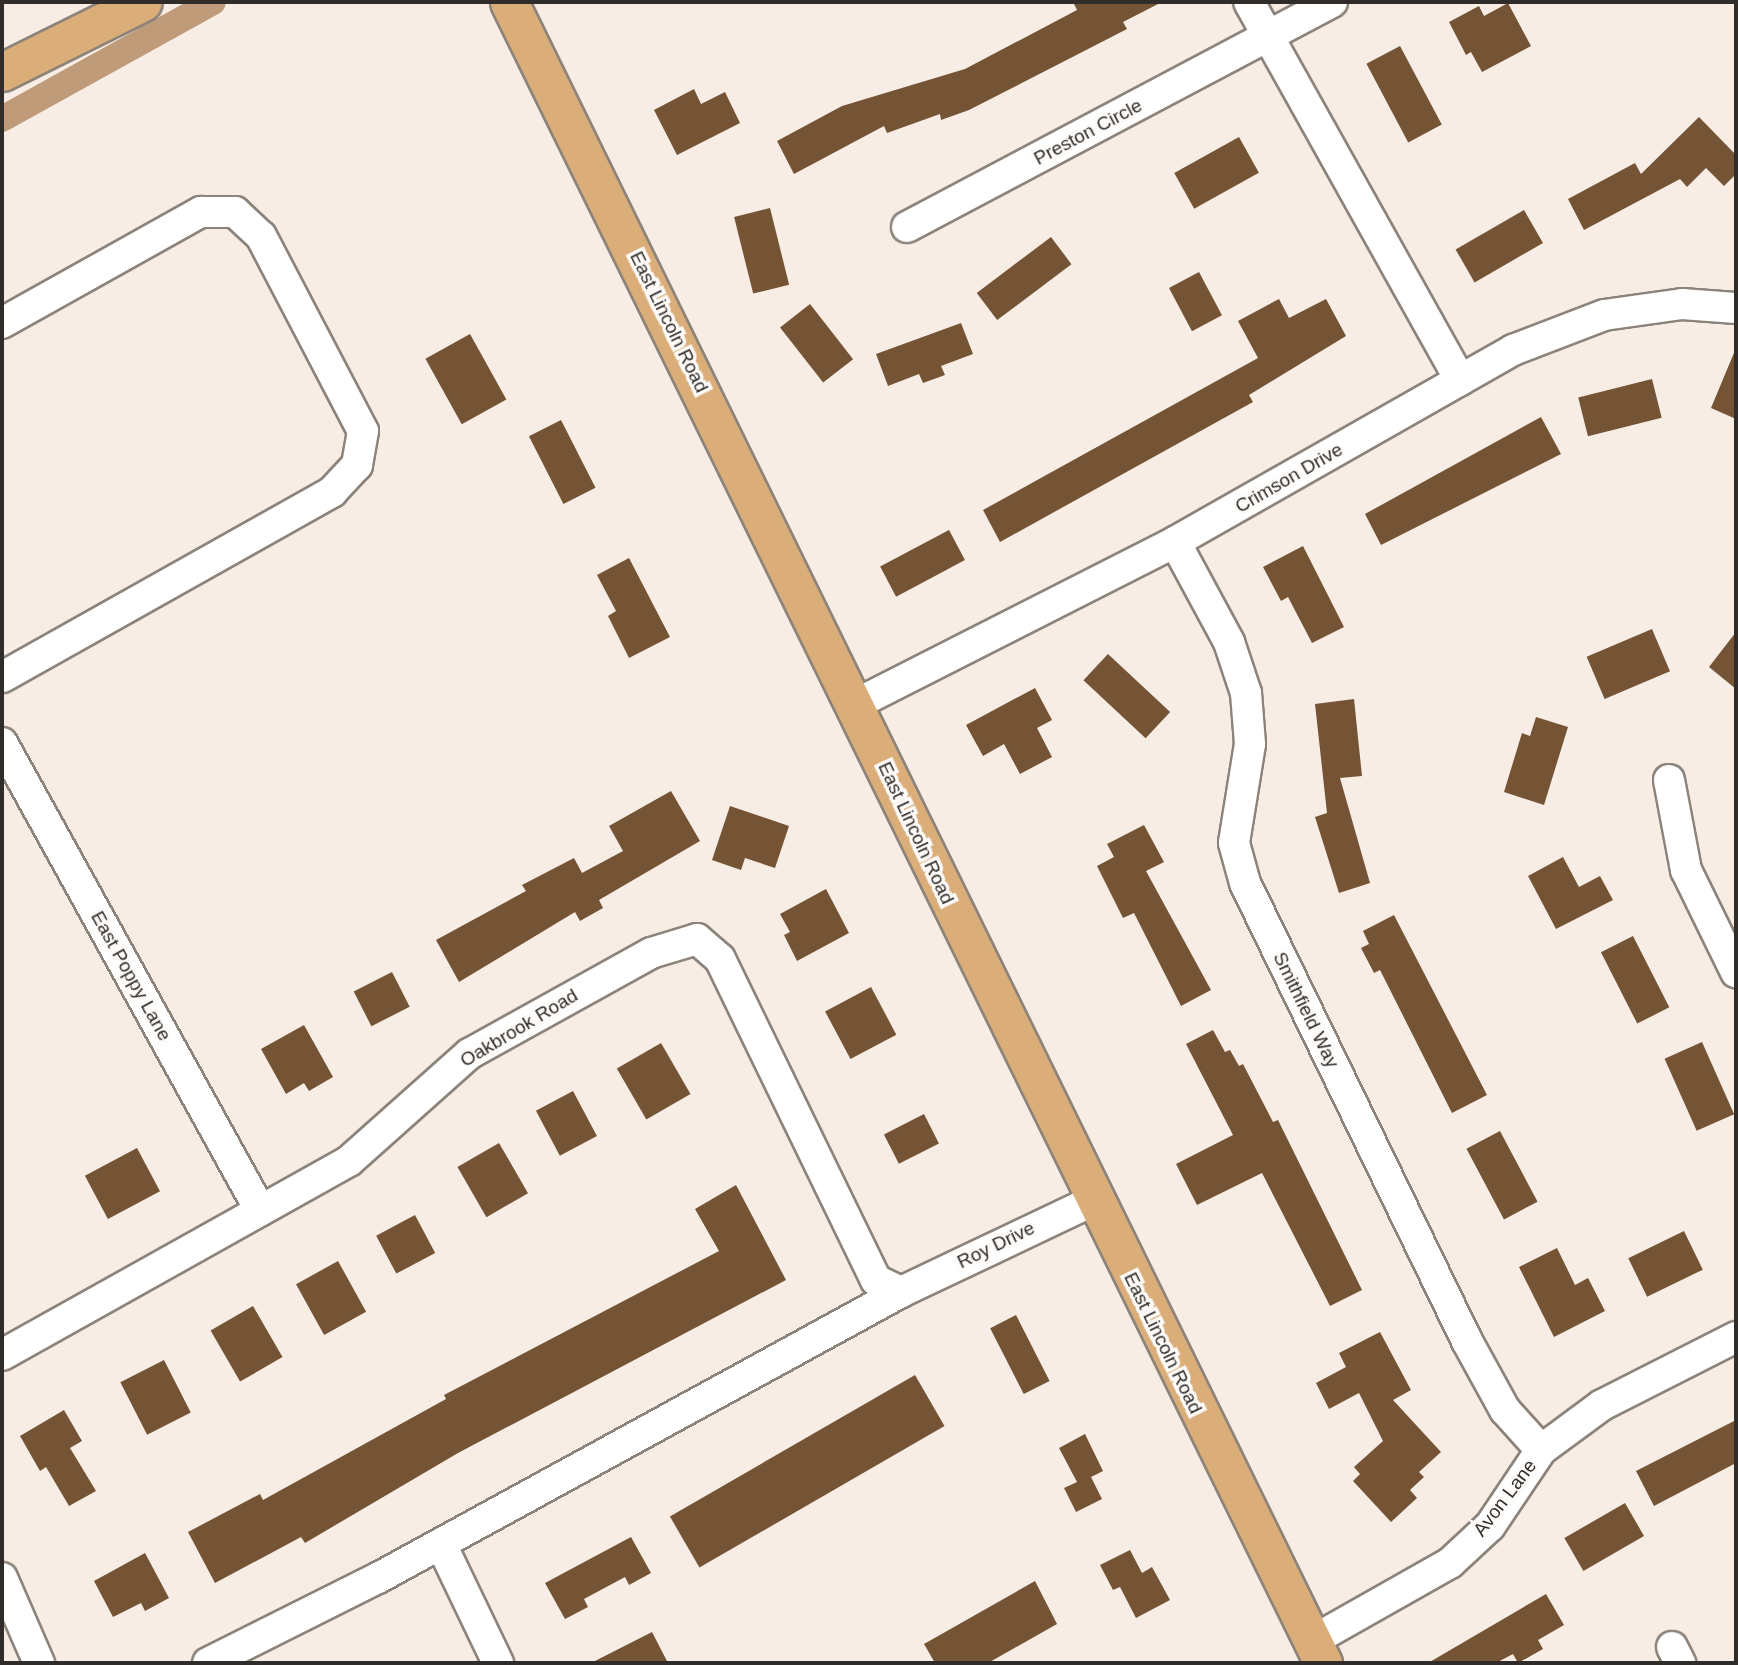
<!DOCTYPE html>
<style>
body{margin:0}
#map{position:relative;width:1738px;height:1665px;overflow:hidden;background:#f7ede4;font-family:Arial,sans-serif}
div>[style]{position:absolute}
.canal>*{height:26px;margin:-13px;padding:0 13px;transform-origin:13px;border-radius:13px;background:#bf9b7a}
.building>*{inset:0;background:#755436;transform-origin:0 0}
.roads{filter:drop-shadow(2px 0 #8c837a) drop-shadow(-2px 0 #8c837a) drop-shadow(0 2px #8c837a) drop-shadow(0 -2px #8c837a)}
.minor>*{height:30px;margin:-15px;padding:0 15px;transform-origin:15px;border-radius:15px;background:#fff}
.major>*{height:37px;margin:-18.5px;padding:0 18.5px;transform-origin:18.5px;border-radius:18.5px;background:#daad79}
span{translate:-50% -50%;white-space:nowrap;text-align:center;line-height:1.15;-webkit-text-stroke:7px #fefcfa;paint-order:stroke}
.street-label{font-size:19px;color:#302c29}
.frame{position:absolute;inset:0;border:4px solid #302c29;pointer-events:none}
</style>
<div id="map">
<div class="canal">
<i style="left:2px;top:119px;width:241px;rotate:-29deg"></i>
</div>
<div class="building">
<i style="clip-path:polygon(1073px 2px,1162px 2px,1123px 22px,1127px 29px,969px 110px,941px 120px,940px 114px,887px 133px,884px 126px,794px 174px,777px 141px,842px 106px,965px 69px,1077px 10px)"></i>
<i style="clip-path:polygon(1508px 3px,1531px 46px,1482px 72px,1471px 52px,1466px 55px,1449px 22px,1479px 6px,1484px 16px)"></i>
<i style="left:1400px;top:46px;width:89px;height:38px;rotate:62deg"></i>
<i style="clip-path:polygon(694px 89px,701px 104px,725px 92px,740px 123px,677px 155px,654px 110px)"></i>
<i style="clip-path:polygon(1699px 117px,1736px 155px,1736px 174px,1724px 186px,1706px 168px,1687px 187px,1680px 179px,1584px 230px,1568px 199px,1635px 163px,1641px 174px)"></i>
<i style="left:1239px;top:137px;width:41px;height:74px;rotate:61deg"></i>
<i style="left:770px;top:208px;width:79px;height:37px;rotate:76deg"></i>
<i style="left:1524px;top:210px;width:38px;height:79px;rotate:60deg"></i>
<i style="left:1051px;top:237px;width:34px;height:93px;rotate:53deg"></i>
<i style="left:1199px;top:272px;width:49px;height:34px;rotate:62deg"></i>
<i style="clip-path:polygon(1279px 299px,1289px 318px,1326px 299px,1346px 336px,1249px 395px,1253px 402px,1000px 542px,983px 510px,1258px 358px,1238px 321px)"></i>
<i style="left:810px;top:304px;width:70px;height:38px;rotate:52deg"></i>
<i style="clip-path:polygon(961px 323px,973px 354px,941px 366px,945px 375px,923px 383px,919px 374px,888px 386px,876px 354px)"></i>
<i style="left:470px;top:334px;width:75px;height:51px;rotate:61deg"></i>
<i style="clip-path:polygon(1736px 348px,1736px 419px,1711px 408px)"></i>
<i style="left:1652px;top:379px;width:40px;height:76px;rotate:76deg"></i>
<i style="clip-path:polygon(1541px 417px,1561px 454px,1381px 545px,1365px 514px)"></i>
<i style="left:561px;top:420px;width:76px;height:36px;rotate:63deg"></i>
<i style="left:949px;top:530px;width:34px;height:78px;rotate:62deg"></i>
<i style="clip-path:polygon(1303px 546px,1344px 627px,1312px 643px,1288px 597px,1281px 601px,1263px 567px)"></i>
<i style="clip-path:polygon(629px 558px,670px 637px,629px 658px,608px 616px,616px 611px,597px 575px)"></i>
<i style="left:1652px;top:629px;width:46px;height:71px;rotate:67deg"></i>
<i style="clip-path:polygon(1736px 632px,1736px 689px,1709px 667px)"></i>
<i style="left:1108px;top:654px;width:85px;height:36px;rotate:43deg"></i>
<i style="clip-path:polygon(1035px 688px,1052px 720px,1037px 728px,1052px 757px,1020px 774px,1004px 744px,983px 756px,966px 725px)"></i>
<i style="clip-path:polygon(1354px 699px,1362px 776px,1340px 778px,1370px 883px,1339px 893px,1315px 817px,1327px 813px,1315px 704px)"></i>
<i style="clip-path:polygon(1536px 717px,1568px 727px,1544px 805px,1504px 792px,1522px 733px,1530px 736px)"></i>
<i style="clip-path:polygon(671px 791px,700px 841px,599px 900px,603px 908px,580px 921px,575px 912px,459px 982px,436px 940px,526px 891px,522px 885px,574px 858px,582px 873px,623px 851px,609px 826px)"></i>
<i style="clip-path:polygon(730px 806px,789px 826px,775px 868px,745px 858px,741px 870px,712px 860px)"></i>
<i style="clip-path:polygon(1144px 825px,1164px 862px,1146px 871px,1211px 990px,1181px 1006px,1134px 913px,1123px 918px,1097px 866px,1114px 857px,1107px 844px)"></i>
<i style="clip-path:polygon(1563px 857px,1579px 887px,1600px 876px,1613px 900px,1556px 929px,1528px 876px)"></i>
<i style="clip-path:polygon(826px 889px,849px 933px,797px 961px,784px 935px,790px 932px,780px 914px)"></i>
<i style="clip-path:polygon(1394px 915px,1487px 1095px,1452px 1113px,1380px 970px,1374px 973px,1361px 948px,1369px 944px,1363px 931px)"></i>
<i style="left:1633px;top:936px;width:80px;height:36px;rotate:63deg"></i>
<i style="left:392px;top:972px;width:39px;height:43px;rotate:63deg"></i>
<i style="left:871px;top:987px;width:54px;height:52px;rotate:62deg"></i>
<i style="clip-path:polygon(304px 1025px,333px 1077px,309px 1091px,304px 1083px,286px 1094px,261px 1049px)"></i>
<i style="clip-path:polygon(1213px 1030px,1225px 1052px,1230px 1050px,1239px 1066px,1243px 1064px,1273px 1122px,1278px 1120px,1362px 1290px,1330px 1306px,1262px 1173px,1197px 1205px,1176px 1164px,1233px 1135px,1186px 1044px)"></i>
<i style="left:1702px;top:1042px;width:79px;height:41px;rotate:66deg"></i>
<i style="left:661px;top:1043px;width:59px;height:51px;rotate:60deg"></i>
<i style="left:573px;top:1091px;width:51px;height:42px;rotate:62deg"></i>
<i style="left:924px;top:1114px;width:33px;height:45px;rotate:63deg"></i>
<i style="left:1500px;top:1131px;width:80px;height:38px;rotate:62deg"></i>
<i style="left:499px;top:1143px;width:58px;height:48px;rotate:60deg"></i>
<i style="left:137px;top:1148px;width:49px;height:59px;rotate:62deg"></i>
<i style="clip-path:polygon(736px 1185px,786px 1280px,458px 1453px,305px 1543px,301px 1537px,215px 1583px,188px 1532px,260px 1494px,263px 1500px,446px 1399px,444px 1395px,719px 1251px,695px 1209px)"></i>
<i style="left:415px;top:1215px;width:43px;height:44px;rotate:62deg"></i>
<i style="left:1684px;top:1231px;width:43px;height:62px;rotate:64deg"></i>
<i style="clip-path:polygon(1557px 1248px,1575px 1285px,1588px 1278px,1605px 1311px,1554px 1337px,1519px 1267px)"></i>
<i style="left:338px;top:1261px;width:58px;height:48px;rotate:61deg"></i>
<i style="left:253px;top:1306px;width:59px;height:49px;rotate:60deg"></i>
<i style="left:1016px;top:1315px;width:74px;height:29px;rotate:63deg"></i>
<i style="clip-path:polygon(1380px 1332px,1411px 1390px,1393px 1400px,1441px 1452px,1419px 1472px,1424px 1477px,1410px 1490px,1417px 1498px,1391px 1522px,1353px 1481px,1360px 1474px,1354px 1467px,1383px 1441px,1359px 1393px,1329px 1409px,1316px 1383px,1346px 1367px,1339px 1353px)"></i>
<i style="left:164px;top:1360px;width:59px;height:49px;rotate:63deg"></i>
<i style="left:915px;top:1375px;width:59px;height:283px;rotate:60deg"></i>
<i style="clip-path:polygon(64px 1410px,82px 1441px,70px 1448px,96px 1491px,69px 1506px,46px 1467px,40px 1471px,20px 1436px)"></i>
<i style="clip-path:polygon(1736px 1420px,1736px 1463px,1654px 1506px,1636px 1471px)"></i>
<i style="clip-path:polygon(1085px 1434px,1103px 1471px,1091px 1477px,1102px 1499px,1076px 1512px,1064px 1488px,1077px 1482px,1059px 1448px)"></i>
<i style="left:1625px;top:1503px;width:38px;height:70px;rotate:60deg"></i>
<i style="clip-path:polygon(631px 1537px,651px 1573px,629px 1585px,625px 1577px,584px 1599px,588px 1607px,565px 1619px,545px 1583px)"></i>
<i style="clip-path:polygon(1130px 1550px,1142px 1573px,1152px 1567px,1170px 1600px,1136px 1618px,1120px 1587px,1113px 1590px,1100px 1565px)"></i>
<i style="clip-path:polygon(145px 1553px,169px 1598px,145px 1611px,141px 1603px,113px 1617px,94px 1581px)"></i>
<i style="clip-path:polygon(1035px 1581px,1057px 1624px,988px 1663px,935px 1663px,924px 1644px)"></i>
<i style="clip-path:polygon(1546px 1594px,1564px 1625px,1538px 1640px,1543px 1649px,1518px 1663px,1513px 1654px,1496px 1663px,1428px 1663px)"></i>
<i style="clip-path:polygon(652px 1632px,668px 1663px,591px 1663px)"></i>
</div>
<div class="roads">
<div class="minor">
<i style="left:1249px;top:2px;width:433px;rotate:60.8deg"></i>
<i style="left:907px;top:227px;width:481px;rotate:-27.9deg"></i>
<i style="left:2px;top:323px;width:228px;rotate:-29.2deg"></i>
<i style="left:201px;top:212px;width:34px"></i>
<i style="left:235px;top:212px;width:35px;rotate:43deg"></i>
<i style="left:261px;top:236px;width:220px;rotate:62.4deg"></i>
<i style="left:363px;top:431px;width:35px;rotate:100deg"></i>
<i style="left:357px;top:465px;width:37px;rotate:133deg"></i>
<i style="left:332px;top:492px;width:378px;rotate:150.7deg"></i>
<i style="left:1175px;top:542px;width:114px;rotate:61.6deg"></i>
<i style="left:1229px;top:642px;width:54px;rotate:71.6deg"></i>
<i style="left:1246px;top:693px;width:51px;rotate:85.5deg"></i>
<i style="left:1250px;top:744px;width:100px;rotate:99.2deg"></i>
<i style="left:1234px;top:843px;width:41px;rotate:74.6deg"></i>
<i style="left:1245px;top:883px;width:509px;rotate:64.14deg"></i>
<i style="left:1467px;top:1341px;width:79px;rotate:61.2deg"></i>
<i style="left:1505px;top:1410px;width:54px;rotate:48deg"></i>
<i style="left:856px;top:704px;width:358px;rotate:-26.9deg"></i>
<i style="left:1175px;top:542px;width:389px;rotate:-29.6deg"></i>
<i style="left:1513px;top:350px;width:97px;rotate:-21deg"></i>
<i style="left:1604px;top:315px;width:79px;rotate:-8deg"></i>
<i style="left:1682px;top:304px;width:54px;rotate:4.2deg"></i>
<i style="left:2px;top:743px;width:534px;rotate:61.08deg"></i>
<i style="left:1669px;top:780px;width:92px;rotate:79.3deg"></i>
<i style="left:1686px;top:870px;width:114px;rotate:63.9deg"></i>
<i style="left:2px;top:1355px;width:398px;rotate:-29.2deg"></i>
<i style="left:349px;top:1161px;width:161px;rotate:-41.7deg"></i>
<i style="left:469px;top:1054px;width:208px;rotate:-29deg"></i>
<i style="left:651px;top:953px;width:48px;rotate:-16.9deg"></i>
<i style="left:697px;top:939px;width:30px;rotate:41deg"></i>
<i style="left:720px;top:959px;width:357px;rotate:64.1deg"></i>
<i style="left:876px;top:1280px;width:28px;rotate:26deg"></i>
<i style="left:441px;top:1544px;width:132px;rotate:64.4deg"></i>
<i style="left:2px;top:1578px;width:93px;rotate:66.5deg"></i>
<i style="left:1312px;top:1641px;width:159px;rotate:-29.5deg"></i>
<i style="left:1450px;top:1563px;width:54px;rotate:-42.8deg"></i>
<i style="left:1490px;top:1526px;width:92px;rotate:-56.1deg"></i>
<i style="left:1541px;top:1450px;width:76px;rotate:-36.4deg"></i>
<i style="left:1602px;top:1405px;width:150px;rotate:-26.9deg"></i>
<i style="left:1672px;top:1647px;width:18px;rotate:63deg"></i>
<i style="left:208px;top:1663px;width:190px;rotate:-26.6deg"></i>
<i style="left:378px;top:1578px;width:596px;rotate:-28.67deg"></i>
<i style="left:901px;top:1292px;width:212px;rotate:-25.4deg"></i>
</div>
<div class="major">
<i style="left:509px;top:2px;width:1850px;rotate:63.89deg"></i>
<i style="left:2px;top:72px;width:157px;rotate:-26.4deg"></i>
</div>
</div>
<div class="street-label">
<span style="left:1088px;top:132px;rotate:-28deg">Preston Circle</span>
<span style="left:669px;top:322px;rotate:64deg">East Lincoln Road</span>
<span style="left:1289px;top:478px;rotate:-30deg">Crimson Drive</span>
<span style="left:916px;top:833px;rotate:65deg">East Lincoln Road</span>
<span style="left:131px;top:976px;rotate:61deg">East Poppy Lane</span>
<span style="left:1306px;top:1010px;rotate:64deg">Smithfield Way</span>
<span style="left:519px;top:1028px;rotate:-31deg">Oakbrook Road</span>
<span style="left:996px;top:1245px;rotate:-26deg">Roy Drive</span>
<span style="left:1163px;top:1343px;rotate:64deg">East Lincoln Road</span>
<span style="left:1505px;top:1498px;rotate:-53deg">Avon Lane</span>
</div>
<div class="frame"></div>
</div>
